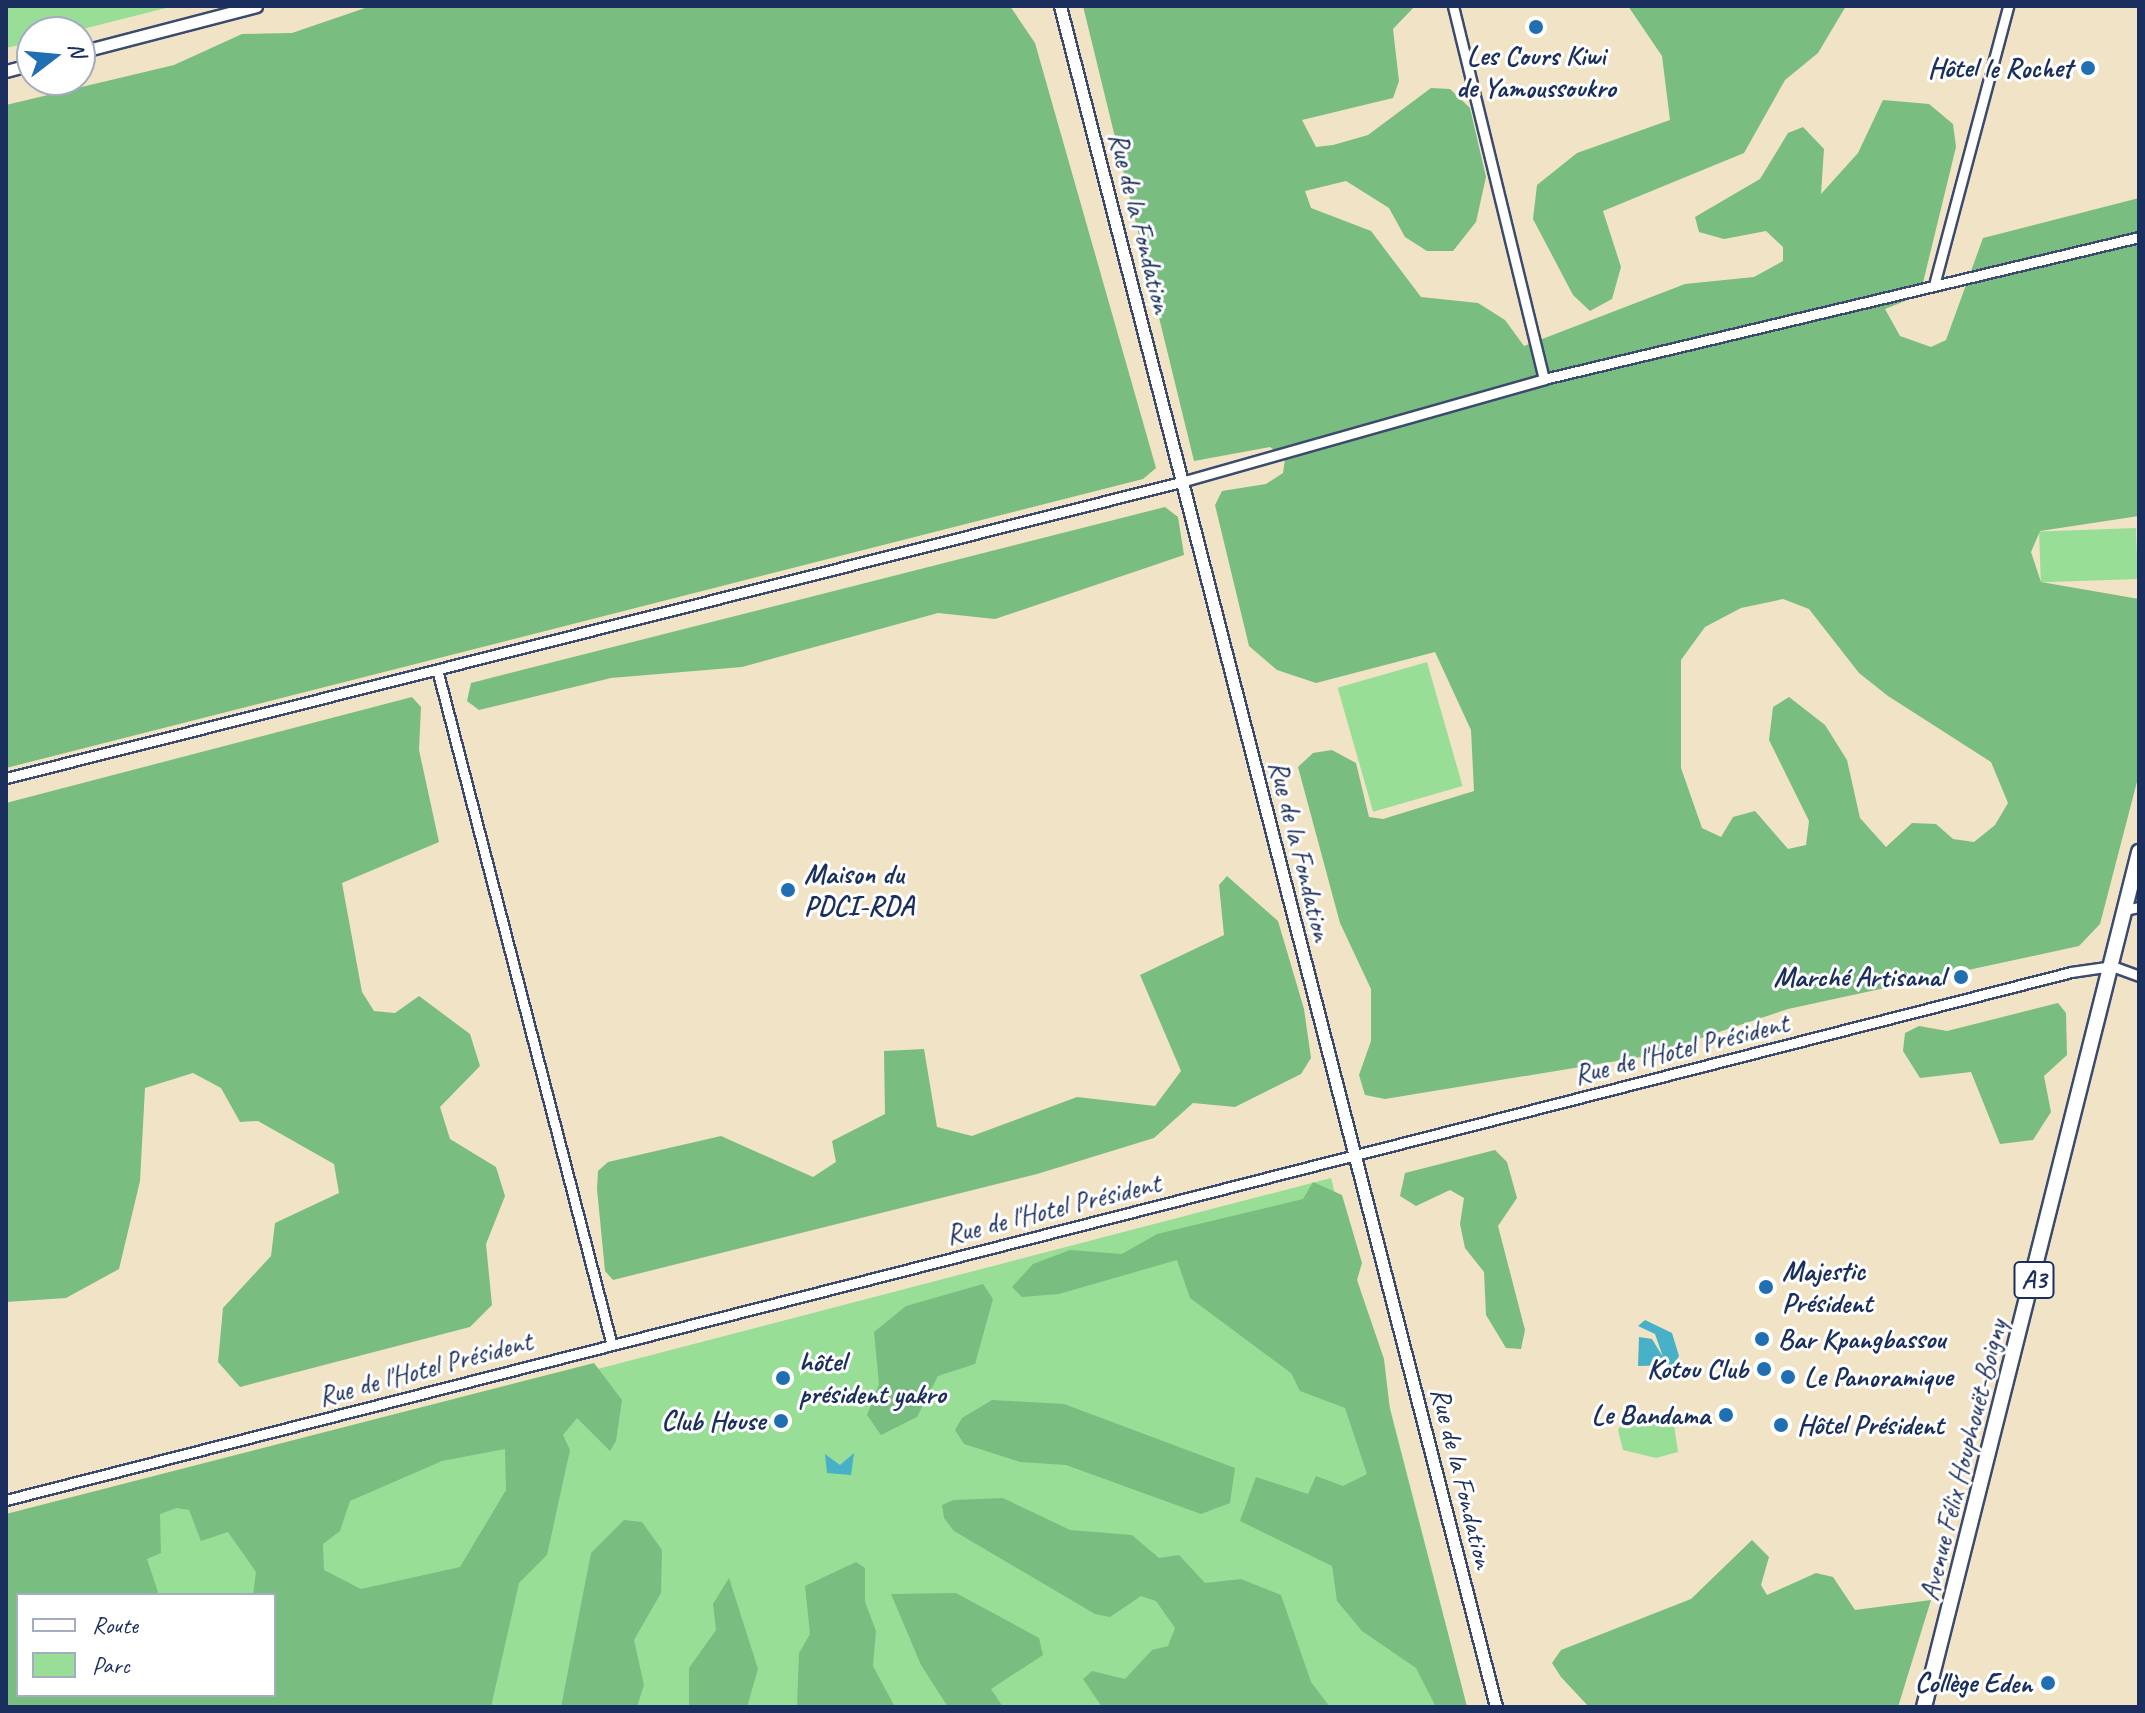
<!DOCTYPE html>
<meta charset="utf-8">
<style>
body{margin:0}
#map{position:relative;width:2145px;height:1713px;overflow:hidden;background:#f1e3c6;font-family:Caveat,sans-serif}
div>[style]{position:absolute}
.green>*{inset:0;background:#99de97;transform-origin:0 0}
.forest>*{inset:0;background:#7abd80}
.water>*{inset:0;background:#48b0c7}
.roads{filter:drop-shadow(2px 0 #3b4a6e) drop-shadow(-2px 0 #3b4a6e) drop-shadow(0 2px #3b4a6e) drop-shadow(0 -2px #3b4a6e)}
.minor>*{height:9px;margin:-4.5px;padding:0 4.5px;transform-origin:4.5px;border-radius:4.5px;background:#fff}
.tertiary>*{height:11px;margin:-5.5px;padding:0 5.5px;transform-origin:5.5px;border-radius:5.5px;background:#fff}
.trunk>*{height:14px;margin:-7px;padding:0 7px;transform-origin:7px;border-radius:7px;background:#fff}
.dots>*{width:22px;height:22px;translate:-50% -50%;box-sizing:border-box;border:4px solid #fff;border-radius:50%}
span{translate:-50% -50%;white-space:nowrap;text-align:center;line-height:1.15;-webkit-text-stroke:6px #fff;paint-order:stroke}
.shield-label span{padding:2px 6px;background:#fff;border:2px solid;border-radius:6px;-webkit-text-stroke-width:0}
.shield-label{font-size:26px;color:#1b2f5e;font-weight:700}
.poi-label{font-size:28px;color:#1b2f5e;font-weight:700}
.right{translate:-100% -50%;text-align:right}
.left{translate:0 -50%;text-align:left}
.street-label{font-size:28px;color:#1b2f5e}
.frame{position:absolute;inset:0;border:8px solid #1b2f5e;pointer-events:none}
.legend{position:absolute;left:16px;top:1593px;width:260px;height:104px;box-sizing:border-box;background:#fff;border:2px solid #a4acbf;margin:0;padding:10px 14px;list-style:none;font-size:24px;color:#1b2f5e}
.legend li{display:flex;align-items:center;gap:16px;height:40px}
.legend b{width:40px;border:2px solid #a4acbf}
.north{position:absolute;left:16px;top:16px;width:80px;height:80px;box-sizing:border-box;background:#fff;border:2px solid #a4acbf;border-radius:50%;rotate:74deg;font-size:22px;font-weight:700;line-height:32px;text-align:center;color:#1b2f5e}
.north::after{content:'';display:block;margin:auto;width:28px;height:36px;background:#1f6fb2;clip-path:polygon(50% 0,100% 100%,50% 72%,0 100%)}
</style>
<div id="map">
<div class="green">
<i style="clip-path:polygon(6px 6px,174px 6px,71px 32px,32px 32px,32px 42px,6px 48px)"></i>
<i style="left:2136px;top:528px;width:51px;height:97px;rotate:88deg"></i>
<i style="left:1427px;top:662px;width:129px;height:93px;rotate:74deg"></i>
<i style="clip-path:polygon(evenodd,1331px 1178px,1467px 1707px,6px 1707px,6px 1523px,1331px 1178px,18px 1595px,274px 1595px,274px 1695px,18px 1695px,18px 1595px)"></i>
<i style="clip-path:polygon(1627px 1414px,1673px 1418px,1678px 1452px,1656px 1458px,1623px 1450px,1618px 1430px)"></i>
</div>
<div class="forest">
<i style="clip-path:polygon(371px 6px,1010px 6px,1035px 43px,1156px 468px,1143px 479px,6px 768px,6px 105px,174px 65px,242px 34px,292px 33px)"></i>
<i style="clip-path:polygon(evenodd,1083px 6px,1415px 6px,1393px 29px,1399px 81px,1393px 98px,1302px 120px,1316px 147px,1333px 145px,1368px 135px,1431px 88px,1450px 89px,1470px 108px,1486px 177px,1476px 222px,1453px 251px,1427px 251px,1405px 237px,1389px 208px,1346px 181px,1305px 191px,1311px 208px,1371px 231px,1421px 297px,1478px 303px,1505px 320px,1524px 346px,1685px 284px,1754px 277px,1783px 261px,1783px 247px,1766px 231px,1724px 239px,1699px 232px,1695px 217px,1760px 179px,1788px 133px,1803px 127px,1824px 149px,1821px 194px,1858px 153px,1883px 100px,1929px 104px,1953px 124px,1956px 147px,1920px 295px,1885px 309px,1900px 336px,1931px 347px,1946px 340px,1983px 238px,2139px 198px,2139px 516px,2040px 531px,2031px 552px,2041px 582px,2139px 599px,2139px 774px,2100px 924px,2079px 946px,1788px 1009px,1647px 1056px,1385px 1099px,1365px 1095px,1359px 1075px,1371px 1041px,1371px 989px,1340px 923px,1298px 767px,1313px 753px,1332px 750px,1356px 763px,1369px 817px,1383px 819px,1474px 791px,1471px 730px,1435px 652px,1316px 683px,1277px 670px,1249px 646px,1215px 505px,1222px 491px,1266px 484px,1283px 473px,1285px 459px,1270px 447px,1194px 461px,1083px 6px,1783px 599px,1809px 609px,1859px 673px,1888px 696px,1991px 762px,2008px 803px,1995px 825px,1974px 842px,1953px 839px,1936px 824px,1912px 823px,1886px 847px,1860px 818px,1847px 760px,1825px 725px,1789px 697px,1773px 707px,1769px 740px,1809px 821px,1806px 845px,1788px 849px,1755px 811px,1733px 817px,1721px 837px,1702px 828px,1681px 768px,1681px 660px,1705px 627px,1741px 608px,1783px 599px)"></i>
<i style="clip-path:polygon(1628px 6px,1846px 6px,1818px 53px,1785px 80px,1744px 153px,1603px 211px,1621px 267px,1612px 299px,1590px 311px,1573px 295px,1533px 219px,1537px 185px,1577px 153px,1670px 120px,1662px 56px)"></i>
<i style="clip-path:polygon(1165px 507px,1178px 517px,1184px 555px,995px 619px,938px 613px,742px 667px,611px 678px,479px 710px,467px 701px,471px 683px)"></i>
<i style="clip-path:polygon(412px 697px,421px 707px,419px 750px,439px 842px,342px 883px,362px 992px,374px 1011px,395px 1013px,419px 996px,470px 1034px,480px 1066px,440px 1107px,450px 1139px,496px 1167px,505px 1196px,486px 1244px,492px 1305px,470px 1327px,240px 1387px,218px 1362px,223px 1308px,271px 1256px,275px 1223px,339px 1193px,334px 1164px,258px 1121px,240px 1122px,221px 1088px,193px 1073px,145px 1088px,140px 1181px,119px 1269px,66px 1298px,6px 1302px,6px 803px)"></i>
<i style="clip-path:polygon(1227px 876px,1278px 921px,1304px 1009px,1311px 1058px,1301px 1074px,1235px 1107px,1193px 1103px,1154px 1138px,1037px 1174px,613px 1280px,605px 1271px,597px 1189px,598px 1171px,608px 1162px,721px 1136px,813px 1177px,836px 1162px,832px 1141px,885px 1114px,884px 1051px,924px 1049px,937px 1127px,972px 1136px,1077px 1097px,1155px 1106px,1181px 1071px,1140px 975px,1224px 935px,1219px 885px)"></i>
<i style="clip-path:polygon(2058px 1003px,2066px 1013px,2067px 1055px,2044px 1076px,2051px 1112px,2033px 1140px,2000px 1144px,1971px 1072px,1920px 1078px,1903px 1051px,1905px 1033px,1919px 1026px,1947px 1031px)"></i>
<i style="clip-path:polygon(1495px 1150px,1507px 1162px,1517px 1198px,1498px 1226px,1525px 1330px,1521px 1349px,1506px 1348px,1486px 1315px,1484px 1272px,1465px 1248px,1460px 1224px,1464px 1198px,1450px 1190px,1416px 1206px,1400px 1196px,1405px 1173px)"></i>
<i style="clip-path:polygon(1313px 1182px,1342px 1195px,1362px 1263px,1357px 1280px,1384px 1359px,1390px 1410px,1467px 1707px,1436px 1707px,1416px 1668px,1362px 1631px,1337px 1601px,1332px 1566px,1240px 1521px,1256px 1477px,1308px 1494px,1316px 1476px,1343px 1486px,1367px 1474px,1345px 1408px,1300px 1391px,1291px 1373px,1190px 1298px,1177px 1260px,1059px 1294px,1022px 1297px,1012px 1287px,1033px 1264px,1070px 1250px,1122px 1254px,1157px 1234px,1303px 1199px)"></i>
<i style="clip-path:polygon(983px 1284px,993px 1299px,975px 1364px,938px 1376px,917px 1417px,881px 1435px,867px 1415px,879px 1384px,874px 1332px,906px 1306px)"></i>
<i style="clip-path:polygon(evenodd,594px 1363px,622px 1400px,616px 1441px,610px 1451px,577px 1418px,563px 1435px,570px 1450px,547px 1555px,519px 1583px,491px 1707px,6px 1707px,6px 1514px,594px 1363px,505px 1449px,506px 1490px,460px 1567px,361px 1589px,324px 1570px,323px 1544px,340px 1531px,350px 1501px,442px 1461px,505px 1449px,594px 1363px,177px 1508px,189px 1510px,201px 1541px,228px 1532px,256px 1572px,253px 1595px,274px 1595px,274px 1695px,18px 1695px,18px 1595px,159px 1595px,147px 1559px,161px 1553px,160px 1514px,177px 1508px)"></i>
<i style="clip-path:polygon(992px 1400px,1064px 1404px,1235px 1468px,1230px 1503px,1201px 1514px,1066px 1465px,1020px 1462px,964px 1444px,955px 1430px,962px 1418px)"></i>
<i style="clip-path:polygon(1003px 1498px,1070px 1530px,1132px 1535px,1159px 1558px,1179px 1555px,1205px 1583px,1241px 1579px,1281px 1595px,1311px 1682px,1330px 1707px,1102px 1707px,1083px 1679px,1092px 1671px,1125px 1679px,1152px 1650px,1168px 1646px,1175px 1628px,1156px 1601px,1141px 1596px,1110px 1617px,1095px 1614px,954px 1531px,944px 1518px,942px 1505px,953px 1500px)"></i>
<i style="clip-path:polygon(624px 1520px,642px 1522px,662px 1550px,661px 1593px,634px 1640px,644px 1685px,637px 1707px,561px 1707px,591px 1553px)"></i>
<i style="clip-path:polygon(1752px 1540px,1769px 1557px,1761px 1585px,1767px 1595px,1816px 1573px,1833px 1577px,1855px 1610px,1931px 1600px,1898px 1707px,1589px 1707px,1561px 1677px,1552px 1663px,1561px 1650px,1691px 1599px)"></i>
<i style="clip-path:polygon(856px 1562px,865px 1568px,865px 1602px,876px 1631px,873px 1666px,895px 1707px,797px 1707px,799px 1653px,810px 1634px,805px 1586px)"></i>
<i style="clip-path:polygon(729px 1578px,758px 1669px,747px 1707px,689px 1707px,689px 1668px,716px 1630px,713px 1604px)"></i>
<i style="clip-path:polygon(956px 1593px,1039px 1638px,1043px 1655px,991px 1689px,1003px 1707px,948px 1707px,921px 1665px,891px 1594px)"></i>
</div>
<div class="water">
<i style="clip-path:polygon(1645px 1320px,1672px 1333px,1679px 1356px,1673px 1365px,1638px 1366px,1639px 1337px,1652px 1339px,1663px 1357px,1655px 1334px,1638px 1326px)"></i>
<i style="clip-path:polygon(854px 1453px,851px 1475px,827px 1473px,825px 1454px,840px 1465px)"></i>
</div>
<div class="roads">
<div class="minor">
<i style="left:1453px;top:6px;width:384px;rotate:76.3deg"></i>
<i style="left:1934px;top:285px;width:289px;rotate:-75.1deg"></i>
<i style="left:438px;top:673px;width:691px;rotate:75.5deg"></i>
<i style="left:6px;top:778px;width:1212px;rotate:-14.14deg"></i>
<i style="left:1181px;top:482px;width:377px;rotate:-15.8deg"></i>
<i style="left:1544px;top:379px;width:612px;rotate:-13.42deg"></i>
<i style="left:2125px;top:910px;width:14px;rotate:-12deg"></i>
<i style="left:6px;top:1500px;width:2131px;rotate:-14.34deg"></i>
<i style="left:2071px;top:972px;width:41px;rotate:-8.3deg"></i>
<i style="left:2112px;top:966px;width:29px;rotate:20deg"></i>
</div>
<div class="tertiary">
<i style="left:1060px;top:6px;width:1756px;rotate:75.62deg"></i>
<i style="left:80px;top:52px;width:182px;rotate:-14.6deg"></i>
<i style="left:6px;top:71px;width:27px;rotate:-15deg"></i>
</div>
<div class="trunk">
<i style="left:1924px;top:1707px;width:882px;rotate:-75.88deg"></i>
</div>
</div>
<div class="dots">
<i style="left:1536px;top:27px;background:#1f6fb2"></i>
<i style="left:2088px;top:68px;background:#1f6fb2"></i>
<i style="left:788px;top:890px;background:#1f6fb2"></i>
<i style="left:1961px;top:977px;background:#1f6fb2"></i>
<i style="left:1766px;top:1287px;background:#1f6fb2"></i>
<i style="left:1762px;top:1339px;background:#1f6fb2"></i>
<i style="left:1764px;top:1369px;background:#1f6fb2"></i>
<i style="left:1788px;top:1377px;background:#1f6fb2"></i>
<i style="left:783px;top:1378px;background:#1f6fb2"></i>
<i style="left:1726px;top:1415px;background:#1f6fb2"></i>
<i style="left:781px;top:1421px;background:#1f6fb2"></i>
<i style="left:1781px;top:1425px;background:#1f6fb2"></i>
<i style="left:2048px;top:1683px;background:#1f6fb2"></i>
</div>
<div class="shield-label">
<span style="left:2034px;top:1280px">A3</span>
</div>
<div class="poi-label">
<span style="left:1536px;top:72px">Les Cours Kiwi<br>de Yamoussoukro</span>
<span class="right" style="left:2072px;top:68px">Hôtel le Rochet</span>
<span class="left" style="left:804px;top:890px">Maison du<br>PDCI-RDA</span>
<span class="right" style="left:1945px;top:977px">Marché Artisanal</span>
<span class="left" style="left:1782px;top:1287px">Majestic<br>Président</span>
<span class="left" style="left:1778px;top:1339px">Bar Kpangbassou</span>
<span class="left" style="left:799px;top:1378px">hôtel<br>président yakro</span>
<span class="right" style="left:1748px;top:1369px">Kotou Club</span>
<span class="left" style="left:1804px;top:1377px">Le Panoramique</span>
<span class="right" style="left:1710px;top:1415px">Le Bandama</span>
<span class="right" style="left:765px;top:1421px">Club House</span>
<span class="left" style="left:1797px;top:1425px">Hôtel Président</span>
<span class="right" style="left:2032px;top:1683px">Collège Eden</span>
</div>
<div class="street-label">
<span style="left:1140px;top:223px;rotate:76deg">Rue de la Fondation</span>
<span style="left:1300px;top:851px;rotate:76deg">Rue de la Fondation</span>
<span style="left:1681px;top:1049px;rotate:-14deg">Rue de l'Hotel Président</span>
<span style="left:1053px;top:1209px;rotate:-14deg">Rue de l'Hotel Président</span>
<span style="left:425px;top:1369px;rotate:-15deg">Rue de l'Hotel Président</span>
<span style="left:1963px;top:1460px;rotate:-76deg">Avenue Félix Houphouët-Boigny</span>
<span style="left:1462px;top:1478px;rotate:76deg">Rue de la Fondation</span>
</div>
<div class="frame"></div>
<ul class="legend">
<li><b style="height:10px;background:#fff"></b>Route</li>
<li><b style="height:22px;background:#99de97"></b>Parc</li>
</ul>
<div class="north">N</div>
</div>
